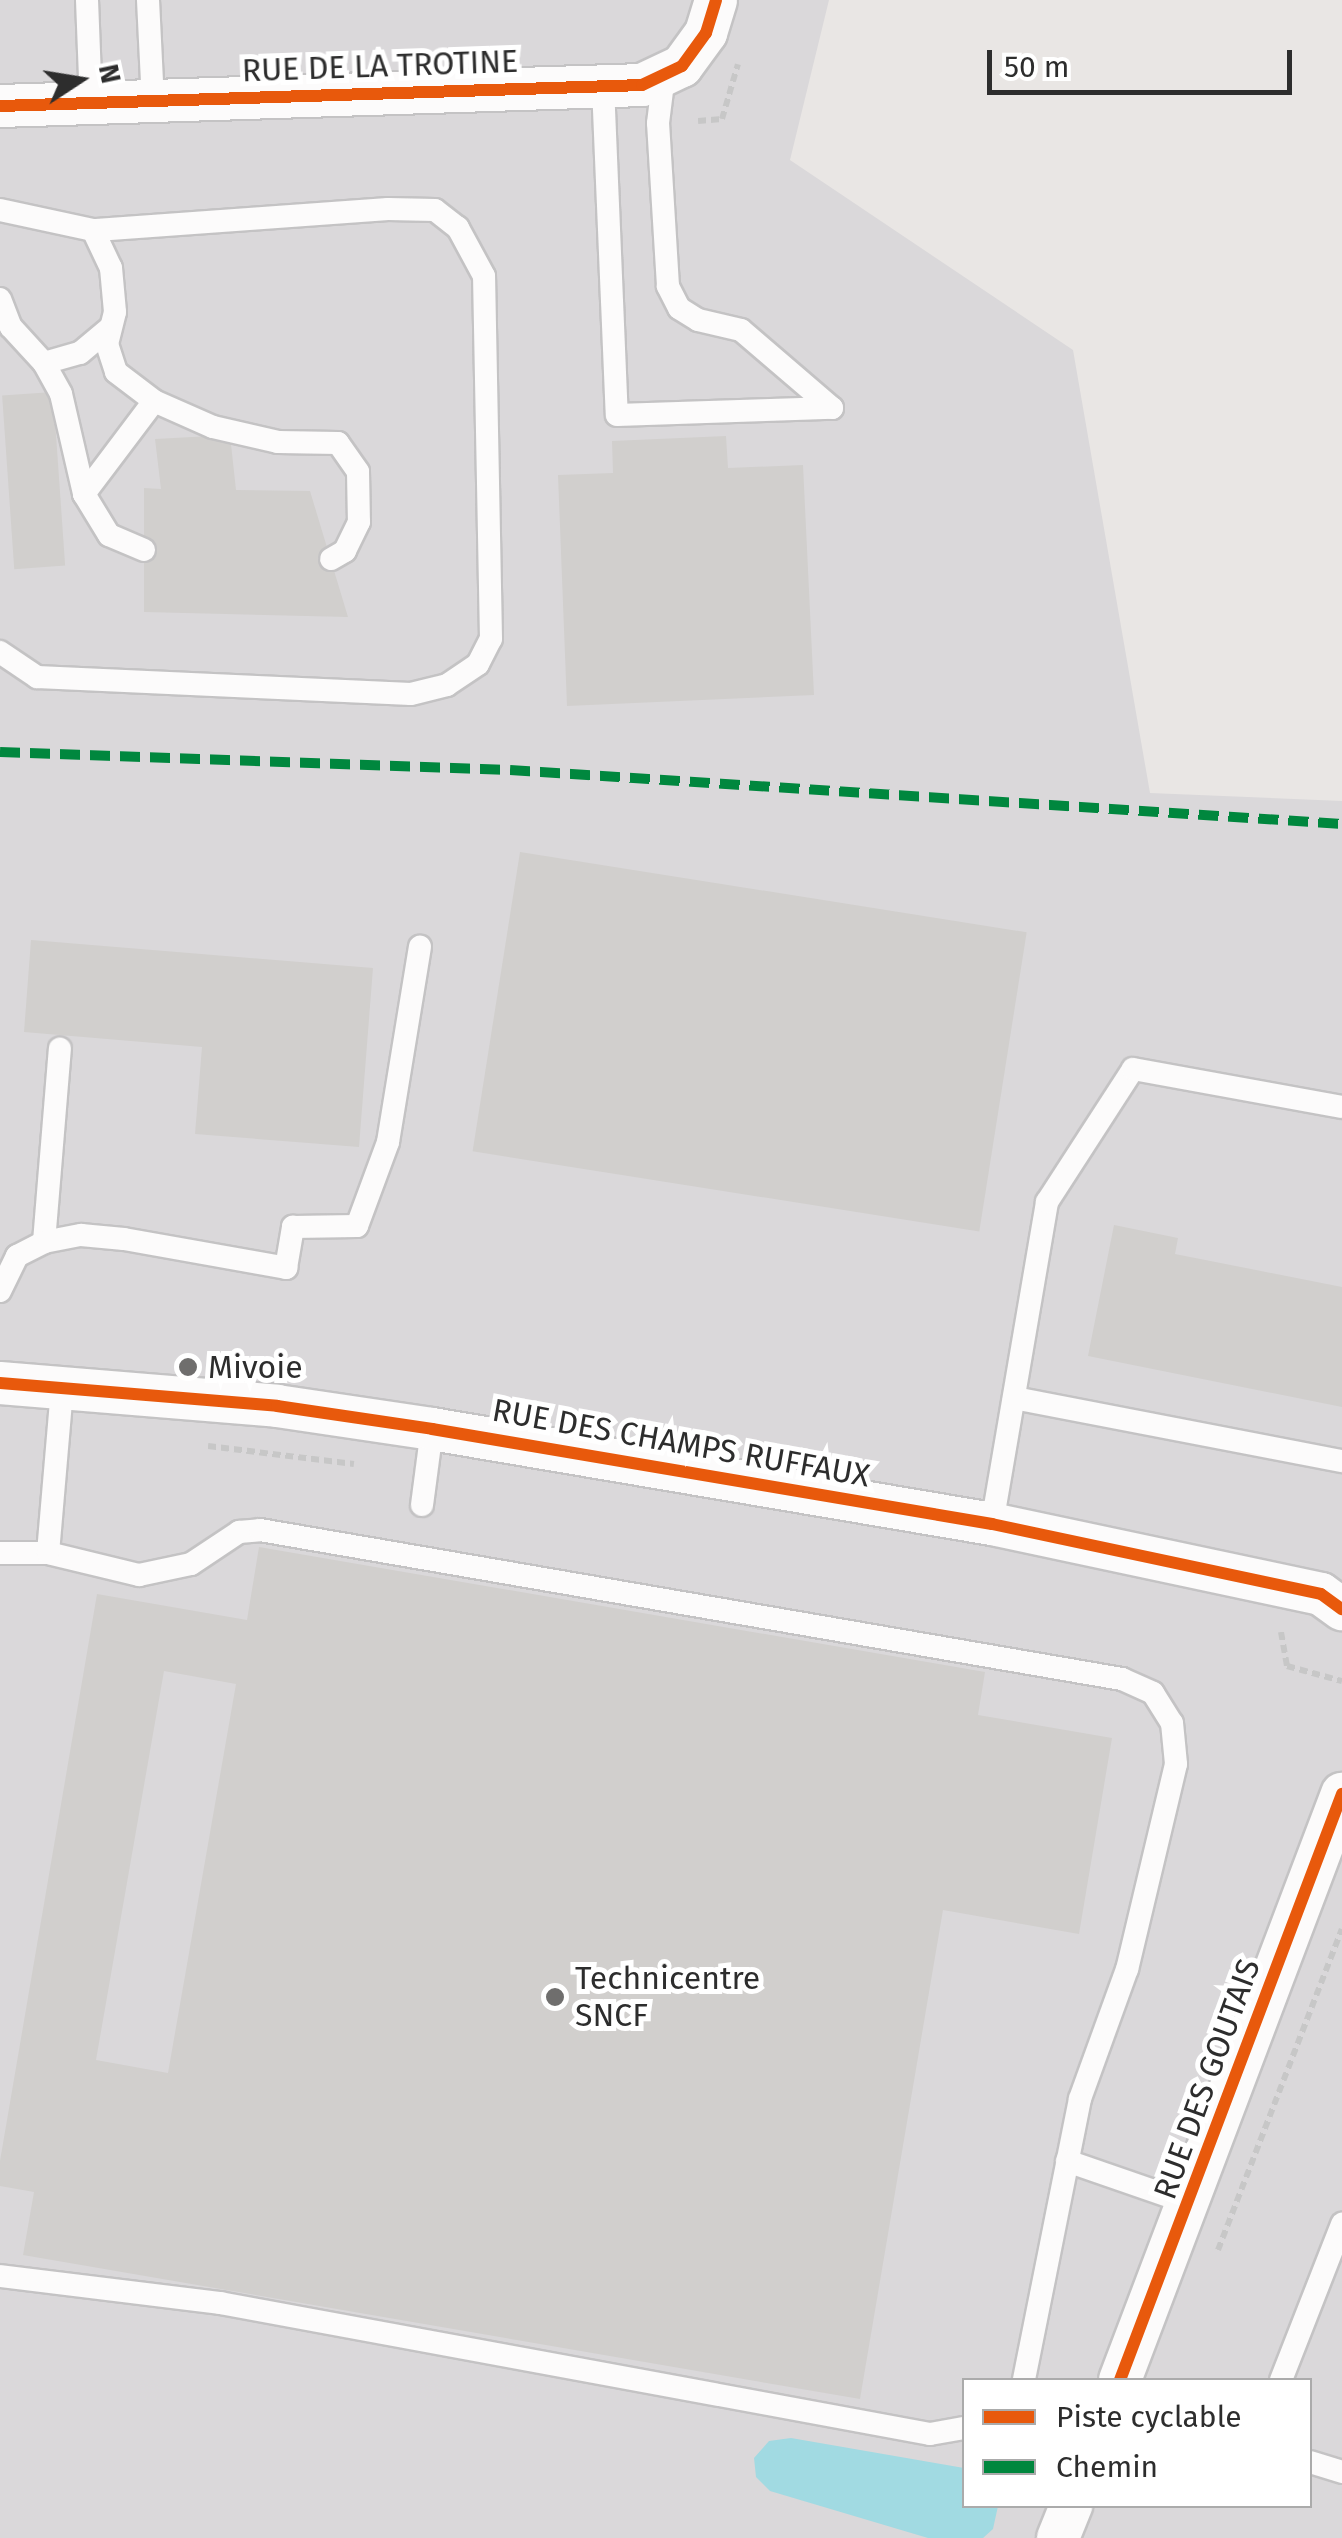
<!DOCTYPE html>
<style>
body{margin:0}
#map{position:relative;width:1342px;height:2538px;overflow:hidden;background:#e9e6e4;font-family:"Fira Sans",sans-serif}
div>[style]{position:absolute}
.industrial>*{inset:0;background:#dad8da}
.water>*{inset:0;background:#a1dae2}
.building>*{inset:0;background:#d1cfcd;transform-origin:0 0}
.path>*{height:6px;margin-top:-3px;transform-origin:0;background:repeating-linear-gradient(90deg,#c7c7c7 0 8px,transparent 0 13px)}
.roads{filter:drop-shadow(2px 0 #c4c3c4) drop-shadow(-2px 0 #c4c3c4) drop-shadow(0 2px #c4c3c4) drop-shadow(0 -2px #c4c3c4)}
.service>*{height:22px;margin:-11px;padding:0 11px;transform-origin:11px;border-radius:11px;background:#fcfbfb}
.minor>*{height:42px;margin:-21px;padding:0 21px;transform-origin:21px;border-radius:21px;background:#fcfbfb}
.quiet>*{height:10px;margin-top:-5px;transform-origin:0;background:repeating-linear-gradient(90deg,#00873e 0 20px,transparent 0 30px)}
.cycleway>*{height:12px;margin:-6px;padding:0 6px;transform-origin:6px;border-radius:6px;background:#e8590c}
.dots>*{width:28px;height:28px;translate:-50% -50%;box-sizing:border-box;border:5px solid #fff;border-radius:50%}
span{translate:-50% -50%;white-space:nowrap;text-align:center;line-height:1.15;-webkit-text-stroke:10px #fff;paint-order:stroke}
.street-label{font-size:32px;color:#2d2d2d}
.poi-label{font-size:32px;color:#2d2d2d}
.left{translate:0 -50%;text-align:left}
.legend{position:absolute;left:962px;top:2378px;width:350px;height:130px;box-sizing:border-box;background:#fff;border:2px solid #ababab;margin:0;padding:12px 18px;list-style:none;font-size:30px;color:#2d2d2d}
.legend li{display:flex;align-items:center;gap:20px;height:50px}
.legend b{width:50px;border:2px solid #ababab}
.north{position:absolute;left:30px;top:30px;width:100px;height:100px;-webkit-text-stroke:8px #fff;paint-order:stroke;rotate:78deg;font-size:28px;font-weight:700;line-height:40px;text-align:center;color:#2d2d2d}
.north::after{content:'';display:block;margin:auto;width:35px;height:45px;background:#2d2d2d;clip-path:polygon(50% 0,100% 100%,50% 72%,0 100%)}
.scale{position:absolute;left:987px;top:50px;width:305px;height:45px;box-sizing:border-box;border:5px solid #2d2d2d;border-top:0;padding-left:12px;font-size:30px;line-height:35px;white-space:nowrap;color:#2d2d2d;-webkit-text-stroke:8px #fff;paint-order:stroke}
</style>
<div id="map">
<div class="industrial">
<i style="clip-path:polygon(evenodd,0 0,829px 0,790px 160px,1073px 350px,1150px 793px,1342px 801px,1342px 2538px,0 2538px,0 0,964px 2380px,1310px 2380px,1310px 2506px,964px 2506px,964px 2380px)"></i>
</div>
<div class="water">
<i style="clip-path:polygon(791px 2438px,964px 2468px,964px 2506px,998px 2506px,993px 2529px,983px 2538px,928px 2538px,770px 2491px,756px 2477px,754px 2458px,769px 2441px)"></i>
</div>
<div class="building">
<i style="left:53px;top:392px;width:174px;height:51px;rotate:86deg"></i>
<i style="clip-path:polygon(230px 435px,236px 490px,310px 491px,348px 617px,144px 612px,144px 488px,161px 489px,155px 439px)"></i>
<i style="clip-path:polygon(726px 436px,728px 468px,803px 465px,814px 695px,567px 706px,558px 475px,613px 473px,612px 441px)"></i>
<i style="left:520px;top:852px;width:513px;height:303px;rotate:9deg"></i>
<i style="clip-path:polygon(31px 940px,373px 968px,359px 1147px,195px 1134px,202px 1047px,24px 1032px)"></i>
<i style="clip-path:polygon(1114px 1225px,1178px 1238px,1175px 1254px,1342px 1287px,1342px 1407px,1088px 1356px)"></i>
<i style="clip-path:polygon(evenodd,259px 1547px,985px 1672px,978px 1715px,1112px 1738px,1079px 1934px,943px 1910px,860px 2399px,23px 2255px,34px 2192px,0 2186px,0 2161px,97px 1594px,247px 1620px,259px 1547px,164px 1671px,236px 1684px,168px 2073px,96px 2060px,164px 1671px)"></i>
</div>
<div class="path">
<i style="left:698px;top:121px;width:24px;rotate:-5deg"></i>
<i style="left:722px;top:119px;width:57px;rotate:-73.8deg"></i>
<i style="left:208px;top:1446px;width:147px;rotate:7deg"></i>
<i style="left:1281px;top:1632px;width:35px;rotate:80deg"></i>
<i style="left:1287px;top:1666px;width:57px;rotate:15.3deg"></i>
<i style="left:1218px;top:2250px;width:344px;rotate:-68.9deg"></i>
</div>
<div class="roads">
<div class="service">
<i style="left:87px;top:0;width:103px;rotate:87.8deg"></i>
<i style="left:148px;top:0;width:101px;rotate:87.2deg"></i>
<i style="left:603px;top:86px;width:329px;rotate:87.6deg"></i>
<i style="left:617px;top:415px;width:215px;rotate:-1.9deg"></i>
<i style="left:832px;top:408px;width:120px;rotate:-139.4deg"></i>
<i style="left:741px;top:330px;width:44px;rotate:-166.9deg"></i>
<i style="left:698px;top:320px;width:22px;rotate:-148deg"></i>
<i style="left:679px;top:308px;width:25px;rotate:-117deg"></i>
<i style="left:668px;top:286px;width:163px;rotate:-93.5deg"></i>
<i style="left:658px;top:123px;width:48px;rotate:-82.9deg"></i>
<i style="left:0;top:210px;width:95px;rotate:12.1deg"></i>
<i style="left:93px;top:230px;width:42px;rotate:64.7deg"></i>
<i style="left:111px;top:268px;width:44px;rotate:84.8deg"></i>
<i style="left:115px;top:312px;width:33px;rotate:104deg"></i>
<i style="left:107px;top:344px;width:29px;rotate:72deg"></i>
<i style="left:116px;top:372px;width:48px;rotate:37.3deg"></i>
<i style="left:154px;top:401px;width:64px;rotate:23.8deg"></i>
<i style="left:213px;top:427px;width:67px;rotate:13deg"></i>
<i style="left:278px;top:442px;width:60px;rotate:1deg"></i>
<i style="left:338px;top:443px;width:35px;rotate:55deg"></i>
<i style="left:358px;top:472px;width:50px;rotate:88.9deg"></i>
<i style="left:359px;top:522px;width:32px;rotate:116deg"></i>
<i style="left:345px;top:551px;width:16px;rotate:150deg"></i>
<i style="left:0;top:299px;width:30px;rotate:69deg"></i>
<i style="left:11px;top:327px;width:49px;rotate:47.5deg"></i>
<i style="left:44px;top:363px;width:35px;rotate:61deg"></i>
<i style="left:61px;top:394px;width:103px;rotate:77deg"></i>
<i style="left:84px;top:494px;width:48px;rotate:58.6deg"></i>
<i style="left:109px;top:535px;width:38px;rotate:23deg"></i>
<i style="left:44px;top:363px;width:37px;rotate:-16deg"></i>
<i style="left:80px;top:353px;width:39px;rotate:-40deg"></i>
<i style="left:84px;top:494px;width:116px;rotate:-53deg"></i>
<i style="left:0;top:652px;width:45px;rotate:34deg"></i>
<i style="left:37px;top:677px;width:374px;rotate:2.6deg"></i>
<i style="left:411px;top:694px;width:37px;rotate:-14deg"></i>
<i style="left:447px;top:685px;width:37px;rotate:-34deg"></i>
<i style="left:478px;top:664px;width:28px;rotate:-63deg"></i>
<i style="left:491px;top:639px;width:363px;rotate:-91.1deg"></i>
<i style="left:484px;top:276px;width:55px;rotate:-118.4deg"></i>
<i style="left:458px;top:228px;width:29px;rotate:-142deg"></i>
<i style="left:435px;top:210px;width:47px;rotate:-178.8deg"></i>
<i style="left:388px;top:209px;width:296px;rotate:175.9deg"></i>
<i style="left:44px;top:1242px;width:194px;rotate:-85.3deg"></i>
<i style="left:0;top:1291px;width:39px;rotate:-64deg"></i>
<i style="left:17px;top:1256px;width:30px;rotate:-27deg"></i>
<i style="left:44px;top:1242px;width:38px;rotate:-11deg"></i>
<i style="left:81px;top:1235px;width:43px;rotate:5.3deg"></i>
<i style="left:124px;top:1239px;width:165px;rotate:10.1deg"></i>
<i style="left:286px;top:1268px;width:42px;rotate:-80.3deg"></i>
<i style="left:293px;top:1227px;width:64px;rotate:-0.9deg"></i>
<i style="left:357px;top:1226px;width:90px;rotate:-69.7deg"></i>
<i style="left:388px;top:1142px;width:198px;rotate:-80.7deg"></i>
<i style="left:1014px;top:1398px;width:334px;rotate:10.9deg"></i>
<i style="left:422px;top:1505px;width:77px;rotate:-82.5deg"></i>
<i style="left:992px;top:1524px;width:327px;rotate:-80.3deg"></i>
<i style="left:1047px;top:1202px;width:158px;rotate:-57.1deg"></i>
<i style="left:1133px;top:1069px;width:212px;rotate:10.3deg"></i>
<i style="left:0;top:1553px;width:48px"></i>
<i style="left:48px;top:1553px;width:94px;rotate:13.6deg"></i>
<i style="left:139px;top:1575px;width:53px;rotate:-11.9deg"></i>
<i style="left:191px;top:1564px;width:58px;rotate:-33.7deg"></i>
<i style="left:239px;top:1532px;width:21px;rotate:-5deg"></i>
<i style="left:260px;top:1530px;width:875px;rotate:9.81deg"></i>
<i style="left:1122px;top:1679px;width:34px;rotate:24deg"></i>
<i style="left:1153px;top:1693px;width:36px;rotate:58deg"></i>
<i style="left:1172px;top:1723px;width:41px;rotate:84.4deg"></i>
<i style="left:1176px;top:1764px;width:211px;rotate:103.4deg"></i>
<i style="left:1127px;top:1969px;width:138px;rotate:109.9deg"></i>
<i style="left:1080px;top:2099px;width:287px;rotate:101.3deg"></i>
<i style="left:48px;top:1553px;width:165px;rotate:-85.1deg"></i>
<i style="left:1067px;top:2161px;width:131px;rotate:19.1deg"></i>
<i style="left:0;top:2276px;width:222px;rotate:7deg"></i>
<i style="left:220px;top:2303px;width:722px;rotate:10.45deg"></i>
<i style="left:930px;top:2434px;width:35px;rotate:-10deg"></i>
<i style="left:1281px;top:2380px;width:168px;rotate:-68.6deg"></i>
<i style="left:1310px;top:2462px;width:34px;rotate:17deg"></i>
</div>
<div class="minor">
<i style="left:0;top:106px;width:642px;rotate:-1.87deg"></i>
<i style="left:642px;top:85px;width:44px;rotate:-25.4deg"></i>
<i style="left:682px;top:66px;width:41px;rotate:-54deg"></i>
<i style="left:706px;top:33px;width:34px;rotate:-73deg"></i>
<i style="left:0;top:1383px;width:278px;rotate:4.7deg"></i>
<i style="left:277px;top:1406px;width:157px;rotate:8.4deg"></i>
<i style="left:432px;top:1429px;width:568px;rotate:9.63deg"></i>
<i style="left:992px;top:1524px;width:336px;rotate:12deg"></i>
<i style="left:1321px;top:1594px;width:26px;rotate:36deg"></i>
<i style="left:1120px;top:2380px;width:627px;rotate:-69.25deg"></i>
<i style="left:1058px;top:2538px;width:35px;rotate:-68deg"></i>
</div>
</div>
<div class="quiet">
<i style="left:0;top:752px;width:510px;rotate:2.02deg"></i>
<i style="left:510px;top:770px;width:834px;rotate:3.71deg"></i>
</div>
<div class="cycleway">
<i style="left:0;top:106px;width:642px;rotate:-1.87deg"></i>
<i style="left:642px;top:85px;width:44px;rotate:-25.4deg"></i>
<i style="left:682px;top:66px;width:41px;rotate:-54deg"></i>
<i style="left:706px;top:33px;width:34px;rotate:-73deg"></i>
<i style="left:0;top:1383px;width:278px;rotate:4.7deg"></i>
<i style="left:277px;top:1406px;width:157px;rotate:8.4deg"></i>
<i style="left:432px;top:1429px;width:568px;rotate:9.63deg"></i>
<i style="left:992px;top:1524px;width:336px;rotate:12deg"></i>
<i style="left:1321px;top:1594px;width:26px;rotate:36deg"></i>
<i style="left:1120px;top:2380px;width:627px;rotate:-69.25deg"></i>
</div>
<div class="dots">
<i style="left:188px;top:1367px;background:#6f6e6d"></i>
<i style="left:555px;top:1997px;background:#6f6e6d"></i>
</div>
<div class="street-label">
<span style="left:380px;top:66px;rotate:-2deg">RUE DE LA TROTINE</span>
<span style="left:681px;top:1443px;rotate:10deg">RUE DES CHAMPS RUFFAUX</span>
<span style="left:1207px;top:2079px;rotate:-70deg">RUE DES GOUTAIS</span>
</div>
<div class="poi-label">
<span class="left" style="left:208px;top:1367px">Mivoie</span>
<span class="left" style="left:575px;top:1997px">Technicentre<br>SNCF</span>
</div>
<ul class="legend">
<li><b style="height:12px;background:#e8590c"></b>Piste cyclable</li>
<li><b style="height:12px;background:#00873e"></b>Chemin</li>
</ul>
<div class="north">N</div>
<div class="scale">50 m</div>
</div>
